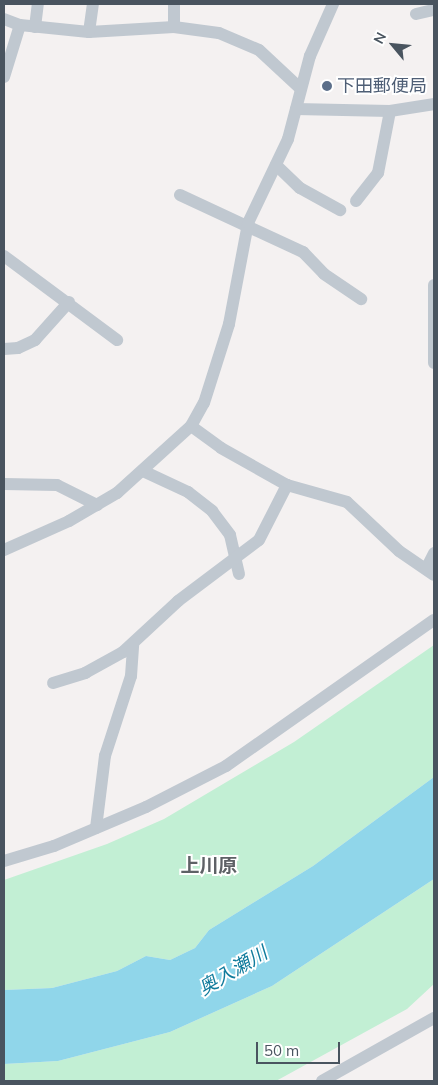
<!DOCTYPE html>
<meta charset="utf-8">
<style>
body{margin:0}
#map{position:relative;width:438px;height:1085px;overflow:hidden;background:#f4f1f1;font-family:Mulish,"Noto Sans JP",sans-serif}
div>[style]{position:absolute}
.green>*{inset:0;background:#c2efd4}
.water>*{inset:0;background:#90d6ea}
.minor>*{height:12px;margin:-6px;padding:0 6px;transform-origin:6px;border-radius:6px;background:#c0c8d0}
.dots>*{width:14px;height:14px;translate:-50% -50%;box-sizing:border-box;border:2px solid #fff;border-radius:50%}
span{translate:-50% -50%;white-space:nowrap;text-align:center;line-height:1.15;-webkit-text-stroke:4px #fff;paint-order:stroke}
.service-label{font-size:18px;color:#4e5e75}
.left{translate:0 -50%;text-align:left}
.neighbourhood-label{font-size:19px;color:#5e6166;font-weight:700}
.water-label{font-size:19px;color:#107b9c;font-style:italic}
.frame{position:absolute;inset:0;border:5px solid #49545f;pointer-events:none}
.north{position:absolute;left:368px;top:20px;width:50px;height:50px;-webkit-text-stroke:4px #fff;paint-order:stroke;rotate:298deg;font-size:14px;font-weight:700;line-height:20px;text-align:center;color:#49545f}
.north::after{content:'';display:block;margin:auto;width:18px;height:22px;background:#49545f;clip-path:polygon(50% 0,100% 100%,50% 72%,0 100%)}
.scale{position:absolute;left:256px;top:1042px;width:84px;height:22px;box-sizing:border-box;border:2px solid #49545f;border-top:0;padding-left:6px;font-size:15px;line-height:18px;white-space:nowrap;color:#49545f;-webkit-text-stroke:4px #fff;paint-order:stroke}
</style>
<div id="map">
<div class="green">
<i style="clip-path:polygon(434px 645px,434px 777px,313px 866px,209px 930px,195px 948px,170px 960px,146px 956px,117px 971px,52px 988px,4px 990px,4px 880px,107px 844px,164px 819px,294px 742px)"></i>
<i style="clip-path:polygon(434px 879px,434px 984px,407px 1009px,276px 1081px,4px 1081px,4px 1064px,58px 1061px,170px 1032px,272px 986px)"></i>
</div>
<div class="water">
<i style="clip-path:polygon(434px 777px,434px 879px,272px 986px,170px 1032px,58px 1061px,4px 1064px,4px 990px,52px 988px,117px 971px,146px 956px,170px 960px,195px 948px,209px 930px,313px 866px)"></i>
</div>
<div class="minor">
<i style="left:416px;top:14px;width:18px;rotate:-13deg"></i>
<i style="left:4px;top:19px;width:17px;rotate:21deg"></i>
<i style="left:20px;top:25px;width:69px;rotate:5.8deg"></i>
<i style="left:89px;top:32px;width:85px;rotate:-3.4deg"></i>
<i style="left:174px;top:27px;width:45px;rotate:7.6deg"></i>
<i style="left:219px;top:33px;width:43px;rotate:23deg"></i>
<i style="left:259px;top:50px;width:57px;rotate:42.9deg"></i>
<i style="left:35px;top:27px;width:23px;rotate:-83deg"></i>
<i style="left:174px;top:27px;width:23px;rotate:-90deg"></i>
<i style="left:89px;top:32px;width:28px;rotate:-82deg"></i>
<i style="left:4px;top:77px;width:54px;rotate:-72.9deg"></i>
<i style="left:296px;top:109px;width:94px;rotate:1.2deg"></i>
<i style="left:390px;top:111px;width:45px;rotate:-9deg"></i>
<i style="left:276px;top:165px;width:33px;rotate:44deg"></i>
<i style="left:300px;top:188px;width:46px;rotate:28.8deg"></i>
<i style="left:180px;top:195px;width:136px;rotate:24.9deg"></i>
<i style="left:303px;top:252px;width:30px;rotate:46deg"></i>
<i style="left:324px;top:274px;width:45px;rotate:34deg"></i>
<i style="left:356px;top:201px;width:36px;rotate:-52deg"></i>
<i style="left:378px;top:173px;width:63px;rotate:-79deg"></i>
<i style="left:4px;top:256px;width:141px;rotate:36.6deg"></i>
<i style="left:434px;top:285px;width:78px;rotate:90deg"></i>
<i style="left:4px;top:349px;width:14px;rotate:-4deg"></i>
<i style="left:18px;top:348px;width:19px;rotate:-25deg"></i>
<i style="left:35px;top:340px;width:51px;rotate:-48.2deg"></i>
<i style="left:191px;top:426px;width:37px;rotate:36deg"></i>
<i style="left:221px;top:448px;width:76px;rotate:29.3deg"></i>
<i style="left:287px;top:485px;width:62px;rotate:15.8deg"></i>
<i style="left:347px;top:502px;width:71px;rotate:43.3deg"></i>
<i style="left:399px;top:551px;width:42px;rotate:34.4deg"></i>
<i style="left:143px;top:471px;width:50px;rotate:25deg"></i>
<i style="left:188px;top:492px;width:31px;rotate:38deg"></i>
<i style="left:212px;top:511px;width:30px;rotate:53deg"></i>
<i style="left:230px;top:535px;width:40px;rotate:77deg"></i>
<i style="left:4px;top:484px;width:53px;rotate:1.1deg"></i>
<i style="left:57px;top:485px;width:45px;rotate:26.6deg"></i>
<i style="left:4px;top:550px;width:71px;rotate:-24deg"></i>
<i style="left:69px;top:521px;width:56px;rotate:-30.3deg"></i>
<i style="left:117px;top:493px;width:100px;rotate:-42.2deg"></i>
<i style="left:191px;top:426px;width:26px;rotate:-61deg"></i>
<i style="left:204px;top:403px;width:83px;rotate:-72.4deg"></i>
<i style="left:229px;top:324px;width:103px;rotate:-79.3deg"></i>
<i style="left:248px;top:223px;width:93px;rotate:-64.5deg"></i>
<i style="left:288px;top:139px;width:86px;rotate:-75.2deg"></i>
<i style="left:310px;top:56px;width:57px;rotate:-66.1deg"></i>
<i style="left:426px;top:569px;width:18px;rotate:-63deg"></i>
<i style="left:53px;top:683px;width:34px;rotate:-17deg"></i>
<i style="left:85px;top:673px;width:43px;rotate:-28.9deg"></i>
<i style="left:123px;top:652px;width:75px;rotate:-42.8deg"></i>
<i style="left:178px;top:601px;width:101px;rotate:-37deg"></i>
<i style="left:259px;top:540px;width:62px;rotate:-63deg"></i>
<i style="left:96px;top:828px;width:73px;rotate:-82.9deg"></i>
<i style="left:105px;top:756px;width:84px;rotate:-72deg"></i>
<i style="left:131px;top:676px;width:31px;rotate:-86deg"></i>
<i style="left:4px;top:861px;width:52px;rotate:-16.7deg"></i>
<i style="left:54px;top:846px;width:100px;rotate:-23deg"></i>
<i style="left:146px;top:807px;width:90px;rotate:-27.1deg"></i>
<i style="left:226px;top:766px;width:254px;rotate:-35.1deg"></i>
<i style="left:322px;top:1081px;width:129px;rotate:-29.4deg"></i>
</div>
<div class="dots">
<i style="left:327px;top:86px;background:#5c6f8a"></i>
</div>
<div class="service-label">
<span class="left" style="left:337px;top:86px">下田郵便局</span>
</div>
<div class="neighbourhood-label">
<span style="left:209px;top:866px">上川原</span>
</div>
<div class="water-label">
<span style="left:233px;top:971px;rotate:-31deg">奥入瀬川</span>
</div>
<div class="frame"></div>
<div class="north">N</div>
<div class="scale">50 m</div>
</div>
